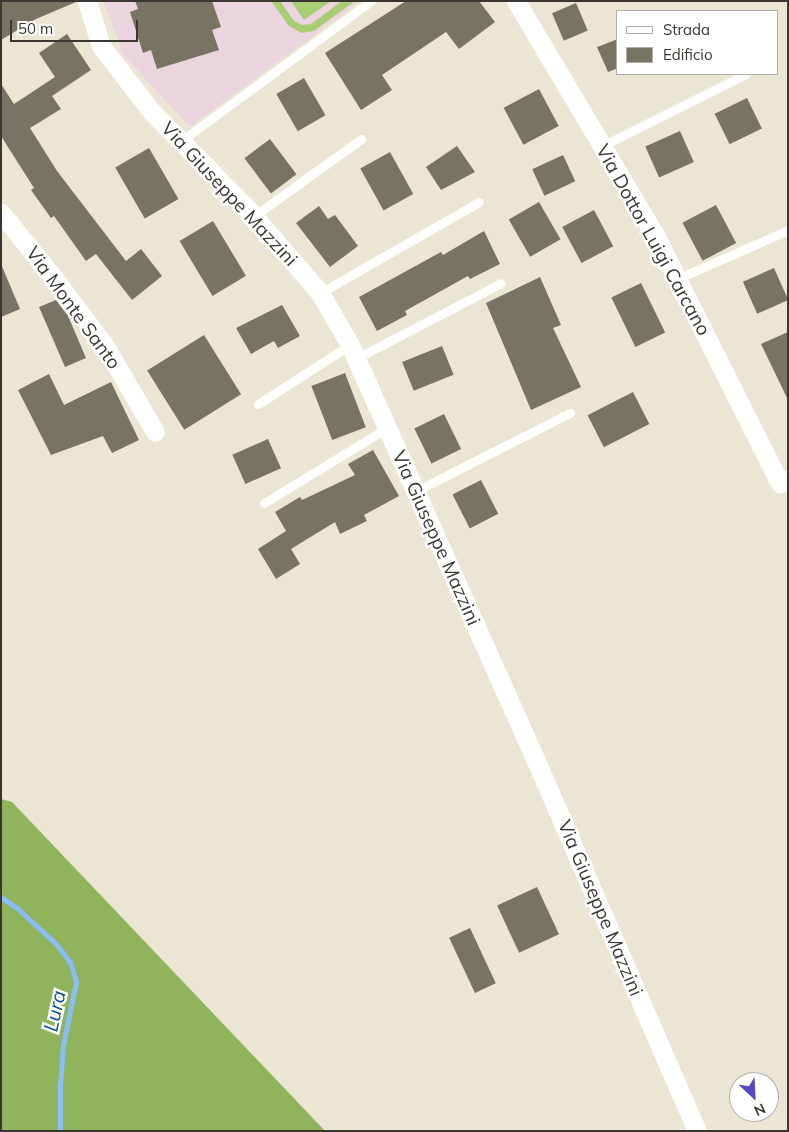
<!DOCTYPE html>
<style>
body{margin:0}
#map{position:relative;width:789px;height:1132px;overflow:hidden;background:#ebe5d3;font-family:Mulish,sans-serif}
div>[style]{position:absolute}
.education>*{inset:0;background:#ecd4de}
.green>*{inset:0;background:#a7cd75}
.forest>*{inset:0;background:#8fb45b}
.stream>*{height:5px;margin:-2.5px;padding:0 2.5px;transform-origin:2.5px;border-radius:2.5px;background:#8abdf7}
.building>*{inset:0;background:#787463;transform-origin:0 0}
.service>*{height:9px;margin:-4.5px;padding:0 4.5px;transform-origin:4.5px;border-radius:4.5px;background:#fff}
.minor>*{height:19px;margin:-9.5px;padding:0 9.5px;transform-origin:9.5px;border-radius:9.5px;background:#fff}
span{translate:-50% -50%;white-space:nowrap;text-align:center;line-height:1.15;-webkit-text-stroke:5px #fff;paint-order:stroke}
.street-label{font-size:19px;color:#393730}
.water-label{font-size:20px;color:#0d5192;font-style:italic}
.frame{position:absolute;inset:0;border:2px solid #393730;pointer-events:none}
.legend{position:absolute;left:616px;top:10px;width:162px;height:65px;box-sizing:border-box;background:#fff;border:1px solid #b0afac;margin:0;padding:6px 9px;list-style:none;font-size:15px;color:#393730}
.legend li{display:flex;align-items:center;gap:10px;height:25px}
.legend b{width:25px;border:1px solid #b0afac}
.north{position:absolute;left:729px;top:1072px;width:50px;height:50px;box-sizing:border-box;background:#fff;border:1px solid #b0afac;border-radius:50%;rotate:155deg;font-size:14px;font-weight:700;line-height:20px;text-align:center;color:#393730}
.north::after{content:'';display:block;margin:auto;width:18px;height:22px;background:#5449c0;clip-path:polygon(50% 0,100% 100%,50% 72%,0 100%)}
.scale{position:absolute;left:10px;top:20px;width:128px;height:22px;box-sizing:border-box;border:2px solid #393730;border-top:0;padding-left:6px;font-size:15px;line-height:18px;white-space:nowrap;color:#393730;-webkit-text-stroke:4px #fff;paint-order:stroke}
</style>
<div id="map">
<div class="education">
<i style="clip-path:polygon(103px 1px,360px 1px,190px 127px,125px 57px)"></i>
</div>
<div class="green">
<i style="clip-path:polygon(271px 1px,280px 1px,294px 21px,302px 25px,311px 24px,342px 1px,355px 1px,314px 31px,302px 33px,289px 26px)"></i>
<i style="clip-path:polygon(291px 1px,331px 1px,304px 20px)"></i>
</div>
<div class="forest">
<i style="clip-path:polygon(1px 799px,12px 802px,325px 1131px,1px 1131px)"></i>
</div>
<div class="stream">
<i style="left:1px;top:897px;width:19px;rotate:35deg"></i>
<i style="left:17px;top:908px;width:53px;rotate:42.7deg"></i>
<i style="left:56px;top:944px;width:23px;rotate:52deg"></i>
<i style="left:70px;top:962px;width:21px;rotate:73deg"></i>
<i style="left:76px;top:982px;width:64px;rotate:101.7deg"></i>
<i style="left:63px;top:1045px;width:41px;rotate:94.2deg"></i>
<i style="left:60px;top:1086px;width:45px;rotate:90deg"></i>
</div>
<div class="building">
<i style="clip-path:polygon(1px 1px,76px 1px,76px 2px,36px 19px,1px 40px)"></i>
<i style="clip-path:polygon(135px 1px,212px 1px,221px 27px,212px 30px,219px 50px,157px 69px,151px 50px,143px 53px,130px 12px,138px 9px)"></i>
<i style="clip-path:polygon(406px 1px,479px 1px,495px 22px,459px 49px,446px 32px,382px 75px,392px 90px,361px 110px,325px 53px)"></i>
<i style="left:576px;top:3px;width:30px;height:26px;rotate:67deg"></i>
<i style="clip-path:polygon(67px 34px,91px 70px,52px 96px,61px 109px,30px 128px,57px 171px,126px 261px,141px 249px,162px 276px,132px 300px,96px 254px,86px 261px,54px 216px,51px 218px,31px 190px,34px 188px,1px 136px,1px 84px,14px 104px,55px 77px,39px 53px)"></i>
<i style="clip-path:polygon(618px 39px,618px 68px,608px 72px,597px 47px)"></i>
<i style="left:304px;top:78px;width:43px;height:32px;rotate:60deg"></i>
<i style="left:539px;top:89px;width:42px;height:40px;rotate:62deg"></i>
<i style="left:747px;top:98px;width:34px;height:36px;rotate:64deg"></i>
<i style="left:680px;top:131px;width:34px;height:38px;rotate:66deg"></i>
<i style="left:270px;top:139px;width:44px;height:32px;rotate:53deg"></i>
<i style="clip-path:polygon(457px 146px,475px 172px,441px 190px,426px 167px)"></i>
<i style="left:149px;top:148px;width:59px;height:39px;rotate:60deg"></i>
<i style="left:390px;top:152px;width:48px;height:34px;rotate:61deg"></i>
<i style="left:563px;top:155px;width:29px;height:34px;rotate:65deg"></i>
<i style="left:539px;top:202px;width:43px;height:35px;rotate:60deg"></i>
<i style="left:716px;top:205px;width:43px;height:38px;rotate:62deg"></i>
<i style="clip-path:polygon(319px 206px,328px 219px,335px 215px,358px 246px,330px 267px,296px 223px)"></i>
<i style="left:594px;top:210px;width:41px;height:36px;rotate:62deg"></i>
<i style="left:213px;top:221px;width:64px;height:39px;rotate:59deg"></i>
<i style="clip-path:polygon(484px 231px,500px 264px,470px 279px,468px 276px,405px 311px,407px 315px,377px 331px,359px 297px,441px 252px,443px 255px)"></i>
<i style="clip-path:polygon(1px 264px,20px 309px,1px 317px)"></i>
<i style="left:774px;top:268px;width:35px;height:34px;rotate:66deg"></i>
<i style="clip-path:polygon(540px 277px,561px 325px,553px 328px,581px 387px,531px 410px,486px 303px)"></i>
<i style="left:641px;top:283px;width:55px;height:33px;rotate:64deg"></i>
<i style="clip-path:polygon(56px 300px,68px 316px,86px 358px,65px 367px,39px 307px)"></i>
<i style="clip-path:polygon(282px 305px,300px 336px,278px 348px,274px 341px,251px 354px,236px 328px)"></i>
<i style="clip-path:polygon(788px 332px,788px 400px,761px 344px)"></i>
<i style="left:204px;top:335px;width:70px;height:67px;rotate:58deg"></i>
<i style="left:442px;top:346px;width:31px;height:43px;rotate:68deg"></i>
<i style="left:345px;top:373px;width:58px;height:36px;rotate:69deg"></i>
<i style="clip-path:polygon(49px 374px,64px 405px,111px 382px,139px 440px,112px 453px,103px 436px,51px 455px,18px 390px)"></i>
<i style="left:633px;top:392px;width:36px;height:51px;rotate:63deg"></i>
<i style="left:444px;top:414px;width:39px;height:33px;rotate:64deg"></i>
<i style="left:268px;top:439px;width:32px;height:39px;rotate:66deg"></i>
<i style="clip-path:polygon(373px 450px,399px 496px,364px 515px,367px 521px,340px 534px,335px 522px,291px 549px,300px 564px,276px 579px,258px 549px,286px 531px,275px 512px,300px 497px,302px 500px,355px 475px,348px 464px)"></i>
<i style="left:481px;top:480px;width:38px;height:32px;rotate:63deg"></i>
<i style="left:537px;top:887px;width:52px;height:44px;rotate:65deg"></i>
<i style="left:470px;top:928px;width:61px;height:23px;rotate:65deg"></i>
</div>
<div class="service">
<i style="left:181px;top:141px;width:236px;rotate:-36.4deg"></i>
<i style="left:602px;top:146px;width:161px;rotate:-26.6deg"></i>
<i style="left:254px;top:216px;width:132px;rotate:-35.7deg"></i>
<i style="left:677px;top:279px;width:121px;rotate:-23.8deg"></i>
<i style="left:320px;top:293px;width:183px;rotate:-29.8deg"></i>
<i style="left:357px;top:358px;width:162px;rotate:-27.5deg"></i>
<i style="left:258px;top:404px;width:109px;rotate:-32.7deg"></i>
<i style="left:414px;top:492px;width:175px;rotate:-26.9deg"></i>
<i style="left:264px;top:503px;width:144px;rotate:-31.4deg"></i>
</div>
<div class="minor">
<i style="left:87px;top:1px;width:47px;rotate:72.7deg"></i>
<i style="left:101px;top:46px;width:83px;rotate:52.3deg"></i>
<i style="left:152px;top:112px;width:132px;rotate:45.3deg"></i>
<i style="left:245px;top:206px;width:115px;rotate:49.2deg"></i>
<i style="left:320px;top:293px;width:60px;rotate:60deg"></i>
<i style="left:350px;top:345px;width:466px;rotate:65.9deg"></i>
<i style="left:540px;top:770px;width:394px;rotate:66.5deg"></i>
<i style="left:516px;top:1px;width:272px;rotate:59.3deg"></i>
<i style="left:655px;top:235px;width:278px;rotate:63.3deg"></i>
<i style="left:780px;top:483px;width:9px;rotate:-21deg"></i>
<i style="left:1px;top:213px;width:82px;rotate:50.9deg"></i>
<i style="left:53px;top:277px;width:86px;rotate:53deg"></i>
<i style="left:105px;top:346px;width:99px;rotate:59.8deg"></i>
</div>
<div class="street-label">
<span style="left:229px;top:194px;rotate:47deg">Via Giuseppe Mazzini</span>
<span style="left:653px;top:240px;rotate:61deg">Via Dottor Luigi Carcano</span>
<span style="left:73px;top:308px;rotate:54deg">Via Monte Santo</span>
<span style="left:436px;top:538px;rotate:66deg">Via Giuseppe Mazzini</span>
<span style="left:600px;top:908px;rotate:67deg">Via Giuseppe Mazzini</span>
</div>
<div class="water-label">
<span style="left:54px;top:1011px;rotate:-78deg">Lura</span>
</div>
<div class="frame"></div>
<ul class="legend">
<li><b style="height:6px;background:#fff"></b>Strada</li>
<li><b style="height:14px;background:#787463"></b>Edificio</li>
</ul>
<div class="north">N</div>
<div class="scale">50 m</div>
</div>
